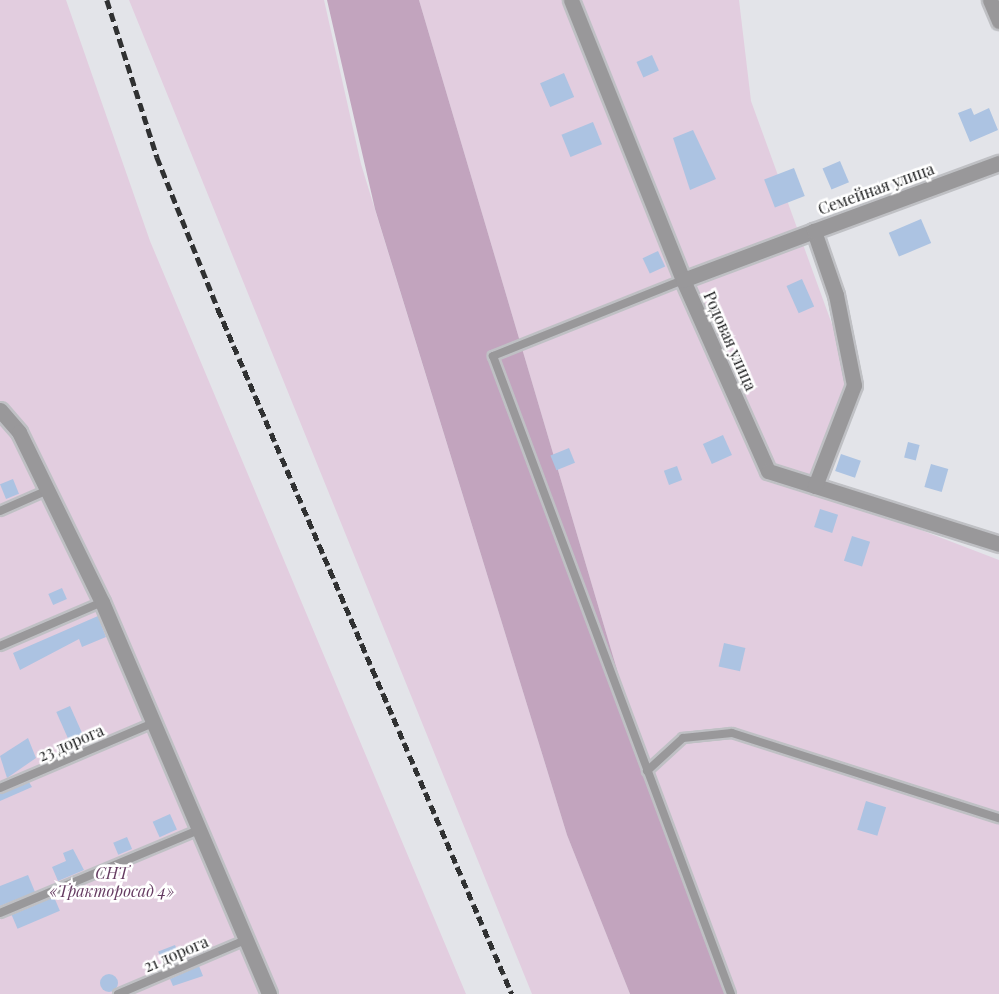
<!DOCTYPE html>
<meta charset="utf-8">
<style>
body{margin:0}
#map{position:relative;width:999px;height:994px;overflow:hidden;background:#e3e4e9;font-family:"Playfair Display",serif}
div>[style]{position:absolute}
.green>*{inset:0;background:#e2cddf}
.forest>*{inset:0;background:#c2a4be}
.building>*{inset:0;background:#acc3e2;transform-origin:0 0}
.round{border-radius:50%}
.roads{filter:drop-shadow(2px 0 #bfc0c4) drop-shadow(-2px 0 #bfc0c4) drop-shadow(0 2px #bfc0c4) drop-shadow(0 -2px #bfc0c4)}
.lane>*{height:8px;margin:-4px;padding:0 4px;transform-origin:4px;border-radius:4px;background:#99989a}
.street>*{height:15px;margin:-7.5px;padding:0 7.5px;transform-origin:7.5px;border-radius:7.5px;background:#99989a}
.rail>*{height:4.5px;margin-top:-2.25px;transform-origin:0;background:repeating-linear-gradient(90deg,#303132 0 9px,transparent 0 13.5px)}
span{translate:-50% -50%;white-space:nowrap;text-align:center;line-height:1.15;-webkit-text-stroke:5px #fff;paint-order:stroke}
.street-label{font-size:16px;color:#191a1b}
.park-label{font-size:16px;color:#653b61;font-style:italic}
</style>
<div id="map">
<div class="green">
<i style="clip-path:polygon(0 0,66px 0,150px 241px,466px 994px,0 994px)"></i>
<i style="clip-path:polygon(129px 0,324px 0,361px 164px,567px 835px,630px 994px,532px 994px)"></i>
<i style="clip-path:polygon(419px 0,739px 0,751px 101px,854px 385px,814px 489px,999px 560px,999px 994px,731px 994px,647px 771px)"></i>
</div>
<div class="forest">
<i style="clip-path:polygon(327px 0,419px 0,647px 771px,731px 994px,630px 994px,567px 835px,375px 209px)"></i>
</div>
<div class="building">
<i style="left:652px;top:55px;width:17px;height:17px;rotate:66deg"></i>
<i style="left:564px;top:73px;width:26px;height:26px;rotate:67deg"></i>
<i style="clip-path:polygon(971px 108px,974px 115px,989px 108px,998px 130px,970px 142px,958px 113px)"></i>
<i style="left:593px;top:122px;width:24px;height:34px;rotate:68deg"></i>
<i style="clip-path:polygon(693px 130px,716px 179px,690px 190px,673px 138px)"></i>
<i style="left:840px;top:161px;width:23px;height:19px;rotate:67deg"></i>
<i style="left:794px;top:168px;width:30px;height:32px;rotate:69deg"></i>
<i style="left:921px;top:219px;width:26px;height:35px;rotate:67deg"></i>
<i style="left:658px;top:251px;width:17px;height:17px;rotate:65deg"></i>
<i style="left:802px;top:279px;width:30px;height:17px;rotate:66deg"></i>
<i style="left:723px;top:435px;width:22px;height:22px;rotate:66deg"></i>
<i style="left:908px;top:442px;width:12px;height:16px;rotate:14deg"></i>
<i style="left:569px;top:448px;width:16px;height:20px;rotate:68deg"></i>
<i style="left:841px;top:454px;width:21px;height:18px;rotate:19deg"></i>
<i style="left:931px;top:464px;width:18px;height:24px;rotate:16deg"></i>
<i style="left:677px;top:466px;width:15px;height:14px;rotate:70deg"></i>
<i style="left:13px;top:479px;width:16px;height:14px;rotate:68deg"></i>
<i style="left:820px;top:509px;width:19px;height:19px;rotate:18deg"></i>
<i style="left:852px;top:536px;width:19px;height:26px;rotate:18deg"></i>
<i style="left:62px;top:588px;width:12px;height:15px;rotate:66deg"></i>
<i style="clip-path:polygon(98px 616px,106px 637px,82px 647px,79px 639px,20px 670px,13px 653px)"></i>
<i style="left:724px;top:643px;width:22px;height:24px;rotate:13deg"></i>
<i style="left:70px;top:706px;width:34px;height:15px;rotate:66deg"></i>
<i style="clip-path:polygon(28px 738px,36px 758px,7px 778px,0 756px)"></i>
<i style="clip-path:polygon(29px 782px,32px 787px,0 801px,0 794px)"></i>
<i style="left:866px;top:801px;width:21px;height:30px;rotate:17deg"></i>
<i style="left:170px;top:814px;width:17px;height:19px;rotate:66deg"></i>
<i style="left:127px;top:837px;width:13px;height:15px;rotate:67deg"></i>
<i style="clip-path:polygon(73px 849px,84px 870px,58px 881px,52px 867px,66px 861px,63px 853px)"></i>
<i style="clip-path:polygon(28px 875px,35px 892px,0 906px,0 886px)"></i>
<i style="left:54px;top:897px;width:15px;height:46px;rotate:67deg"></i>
<i style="left:175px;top:945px;width:17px;height:18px;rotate:69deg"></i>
<i style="clip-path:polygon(199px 966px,203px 976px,173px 986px,170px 979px)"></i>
<i class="round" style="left:100px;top:974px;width:18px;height:18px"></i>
</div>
<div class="roads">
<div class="lane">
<i style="left:683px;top:280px;width:205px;rotate:158.2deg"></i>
<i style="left:493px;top:356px;width:681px;rotate:69.54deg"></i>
<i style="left:0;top:511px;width:52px;rotate:-23.6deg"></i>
<i style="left:0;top:646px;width:111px;rotate:-23.3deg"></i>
<i style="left:647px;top:771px;width:49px;rotate:-42.5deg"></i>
<i style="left:683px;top:738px;width:49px;rotate:-5.8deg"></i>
<i style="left:732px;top:733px;width:280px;rotate:17.7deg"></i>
<i style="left:0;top:788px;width:166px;rotate:-23deg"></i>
<i style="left:0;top:913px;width:212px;rotate:-22.7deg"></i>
<i style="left:118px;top:994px;width:138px;rotate:-23deg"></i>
</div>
<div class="street">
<i style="left:571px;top:0;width:302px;rotate:68.2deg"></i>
<i style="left:683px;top:280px;width:209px;rotate:66deg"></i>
<i style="left:768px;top:471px;width:242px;rotate:17.5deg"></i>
<i style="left:990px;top:0;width:23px;rotate:67deg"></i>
<i style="left:683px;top:280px;width:140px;rotate:-20.5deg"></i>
<i style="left:0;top:410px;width:29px;rotate:49deg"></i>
<i style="left:19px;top:432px;width:189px;rotate:64deg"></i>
<i style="left:102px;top:602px;width:426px;rotate:66.9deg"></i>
<i style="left:815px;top:486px;width:108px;rotate:-68.9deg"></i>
<i style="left:854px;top:385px;width:92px;rotate:-101.3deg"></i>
<i style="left:836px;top:295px;width:68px;rotate:-109deg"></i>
<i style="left:814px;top:231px;width:197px;rotate:-20.2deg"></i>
</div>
</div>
<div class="rail">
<i style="left:107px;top:0;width:165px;rotate:72.3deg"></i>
<i style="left:157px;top:157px;width:164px;rotate:68.1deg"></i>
<i style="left:218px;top:309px;width:745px;rotate:66.77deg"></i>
</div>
<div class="street-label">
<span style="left:876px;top:189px;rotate:-20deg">Семейная улица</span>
<span style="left:730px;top:341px;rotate:66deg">Родовая улица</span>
<span style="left:71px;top:743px;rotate:-23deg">23 дорога</span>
<span style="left:176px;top:954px;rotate:-23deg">21 дорога</span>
</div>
<div class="park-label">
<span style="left:112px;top:882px">СНТ<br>«Тракторосад 4»</span>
</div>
</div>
